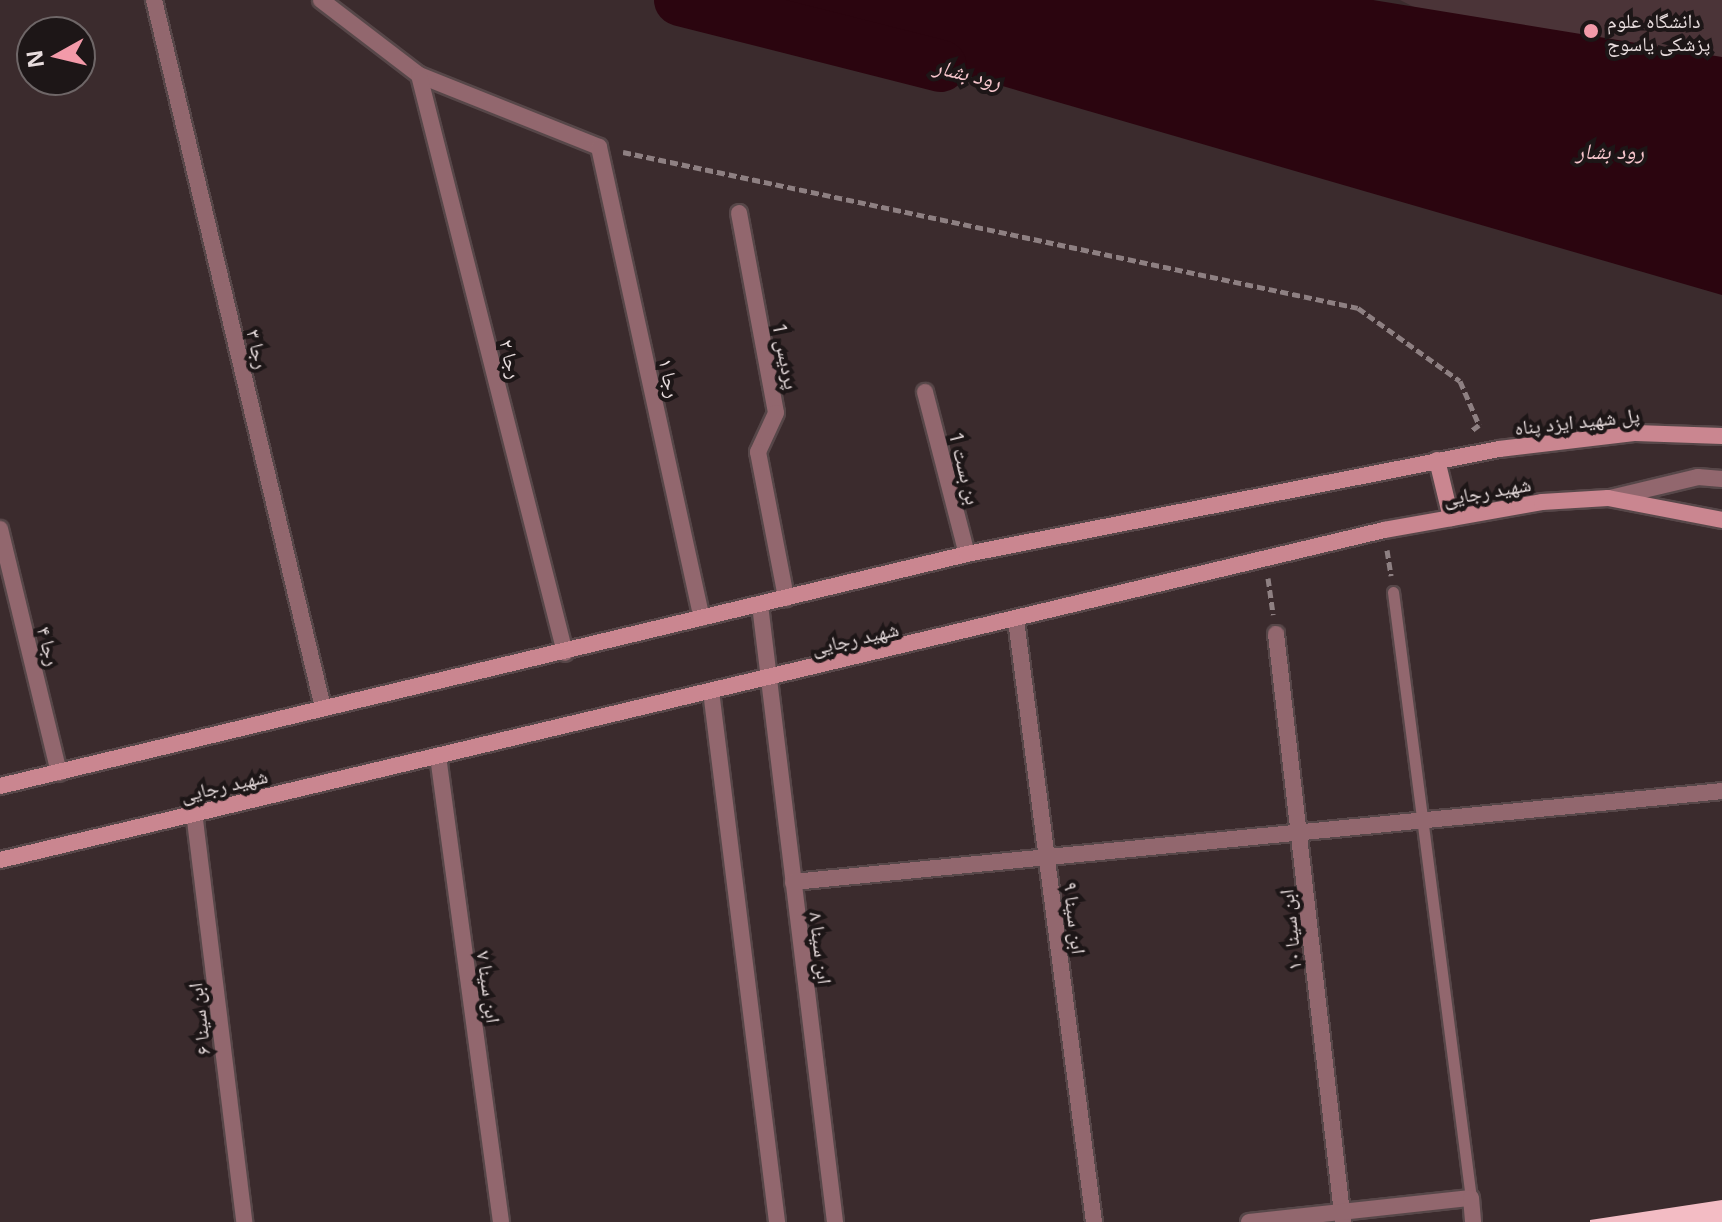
<!DOCTYPE html>
<meta charset="utf-8">
<style>
body{margin:0}
#map{position:relative;width:1722px;height:1222px;overflow:hidden;background:#3b2b2d;font-family:"Open Sans","Noto Naskh Arabic",sans-serif}
div>[style]{position:absolute}
.built>*{inset:0;background:#4b3438}
.water>*{inset:0;background:#2b050f}
.river>*{height:52px;margin:-26px;padding:0 26px;transform-origin:26px;border-radius:26px;background:#2b050f}
.building>*{inset:0;background:#f3bcc4}
.path>*{height:5px;margin-top:-2.5px;transform-origin:0;background:repeating-linear-gradient(90deg,#8e8082 0 8px,transparent 0 12px)}
.roads{filter:drop-shadow(2px 0 #574749) drop-shadow(-2px 0 #574749) drop-shadow(0 2px #574749) drop-shadow(0 -2px #574749)}
.service>*{height:11px;margin:-5.5px;padding:0 5.5px;transform-origin:5.5px;border-radius:5.5px;background:#92676e}
.minor>*{height:16px;margin:-8px;padding:0 8px;transform-origin:8px;border-radius:8px;background:#92676e}
.tertiary>*{height:16px;margin:-8px;padding:0 8px;transform-origin:8px;border-radius:8px;background:#92676e}
.secondary>*{height:16px;margin:-8px;padding:0 8px;transform-origin:8px;border-radius:8px;background:#ca8690}
.dots>*{width:22px;height:22px;translate:-50% -50%;box-sizing:border-box;border:4px solid #1d1617;border-radius:50%}
span{translate:-50% -50%;white-space:nowrap;text-align:center;line-height:1.15;-webkit-text-stroke:8px #1d1617;paint-order:stroke}
.poi-label{font-size:20px;color:#e8ddde}
.left{translate:0 -50%;text-align:left}
.street-label{font-size:20px;color:#e8ddde}
.water-label{font-size:22px;color:#f7c6cd;font-style:italic}
.north{position:absolute;left:16px;top:16px;width:80px;height:80px;box-sizing:border-box;background:#1d1617;border:2px solid #6e6667;border-radius:50%;rotate:262deg;font-size:22px;font-weight:700;line-height:32px;text-align:center;color:#e8ddde}
.north::after{content:'';display:block;margin:auto;width:28px;height:36px;background:#f39aa9;clip-path:polygon(50% 0,100% 100%,50% 72%,0 100%)}
</style>
<div id="map">
<div class="built">
<i style="clip-path:polygon(1400px 0,1722px 0,1722px 62px,1529px 65px)"></i>
</div>
<div class="water">
<i style="clip-path:polygon(706px 0,1373px 0,1722px 57px,1722px 295px)"></i>
</div>
<div class="river">
<i style="left:680px;top:0;width:269px;rotate:14.2deg"></i>
</div>
<div class="building">
<i style="clip-path:polygon(1722px 1200px,1722px 1222px,1590px 1222px,1590px 1220px)"></i>
</div>
<div class="path">
<i style="left:623px;top:152px;width:751px;rotate:11.98deg"></i>
<i style="left:1358px;top:308px;width:125px;rotate:35.6deg"></i>
<i style="left:1460px;top:381px;width:48px;rotate:66.6deg"></i>
<i style="left:1479px;top:425px;width:10px;rotate:143deg"></i>
<i style="left:1387px;top:550px;width:26px;rotate:81deg"></i>
<i style="left:1268px;top:578px;width:37px;rotate:82deg"></i>
</div>
<div class="roads">
<div class="service">
<i style="left:1393px;top:592px;width:611px;rotate:82.67deg"></i>
</div>
<div class="minor">
<i style="left:154px;top:0;width:728px;rotate:76.57deg"></i>
<i style="left:321px;top:0;width:123px;rotate:37.4deg"></i>
<i style="left:419px;top:75px;width:194px;rotate:21.8deg"></i>
<i style="left:599px;top:147px;width:482px;rotate:77.7deg"></i>
<i style="left:419px;top:75px;width:596px;rotate:75.82deg"></i>
<i style="left:739px;top:213px;width:203px;rotate:79.5deg"></i>
<i style="left:776px;top:413px;width:43px;rotate:114.8deg"></i>
<i style="left:758px;top:452px;width:149px;rotate:79.1deg"></i>
<i style="left:925px;top:392px;width:167px;rotate:75.5deg"></i>
<i style="left:0;top:529px;width:251px;rotate:76.4deg"></i>
<i style="left:760px;top:605px;width:622px;rotate:83.07deg"></i>
<i style="left:1016px;top:620px;width:607px;rotate:82.62deg"></i>
<i style="left:1276px;top:634px;width:592px;rotate:83.5deg"></i>
<i style="left:711px;top:691px;width:535px;rotate:82.91deg"></i>
<i style="left:438px;top:756px;width:470px;rotate:82.3deg"></i>
<i style="left:194px;top:812px;width:413px;rotate:83deg"></i>
<i style="left:793px;top:882px;width:933px;rotate:-5.59deg"></i>
<i style="left:1249px;top:1222px;width:223px;rotate:-6.2deg"></i>
<i style="left:1471px;top:1198px;width:24px;rotate:85deg"></i>
</div>
<div class="tertiary">
<i style="left:1610px;top:498px;width:90px;rotate:-13.4deg"></i>
<i style="left:1698px;top:477px;width:24px;rotate:5deg"></i>
</div>
<div class="secondary">
<i style="left:1437px;top:460px;width:60px;rotate:76.4deg"></i>
<i style="left:0;top:786px;width:994px;rotate:-13.49deg"></i>
<i style="left:967px;top:554px;width:542px;rotate:-11.16deg"></i>
<i style="left:1499px;top:449px;width:138px;rotate:-6.7deg"></i>
<i style="left:1636px;top:433px;width:86px;rotate:2deg"></i>
<i style="left:0;top:860px;width:1423px;rotate:-13.41deg"></i>
<i style="left:1384px;top:530px;width:160px;rotate:-10deg"></i>
<i style="left:1542px;top:502px;width:66px;rotate:-3.5deg"></i>
<i style="left:1608px;top:498px;width:116px;rotate:10.9deg"></i>
</div>
</div>
<div class="dots">
<i style="left:1591px;top:31px;background:#f39aa9"></i>
</div>
<div class="poi-label">
<span class="left" style="left:1607px;top:32px">دانشگاه علوم<br>پزشکی یاسوج</span>
</div>
<div class="street-label">
<span style="left:258px;top:349px;rotate:77deg">رجا ۳</span>
<span style="left:786px;top:356px;rotate:79deg">پردیس 1</span>
<span style="left:511px;top:359px;rotate:76deg">رجا ۲</span>
<span style="left:670px;top:378px;rotate:78deg">رجا ۱</span>
<span style="left:1577px;top:421px;rotate:-6deg">پل شهید ایزد پناه</span>
<span style="left:965px;top:468px;rotate:76deg">بن بست 1</span>
<span style="left:1487px;top:491px;rotate:-10deg">شهید رجایی</span>
<span style="left:855px;top:638px;rotate:-13deg">شهید رجایی</span>
<span style="left:49px;top:646px;rotate:76deg">رجا ۴</span>
<span style="left:224px;top:785px;rotate:-13deg">شهید رجایی</span>
<span style="left:1075px;top:918px;rotate:83deg">ابن سینا ۹</span>
<span style="left:1290px;top:930px;rotate:-96deg">ابن سینا ۱۰</span>
<span style="left:821px;top:948px;rotate:83deg">ابن سینا ۸</span>
<span style="left:489px;top:987px;rotate:82deg">ابن سینا ۷</span>
<span style="left:199px;top:1019px;rotate:-97deg">ابن سینا ۶</span>
</div>
<div class="water-label">
<span style="left:968px;top:73px;rotate:14deg">رود بشار</span>
<span style="left:1610px;top:151px">رود بشار</span>
</div>
<div class="north">N</div>
</div>
